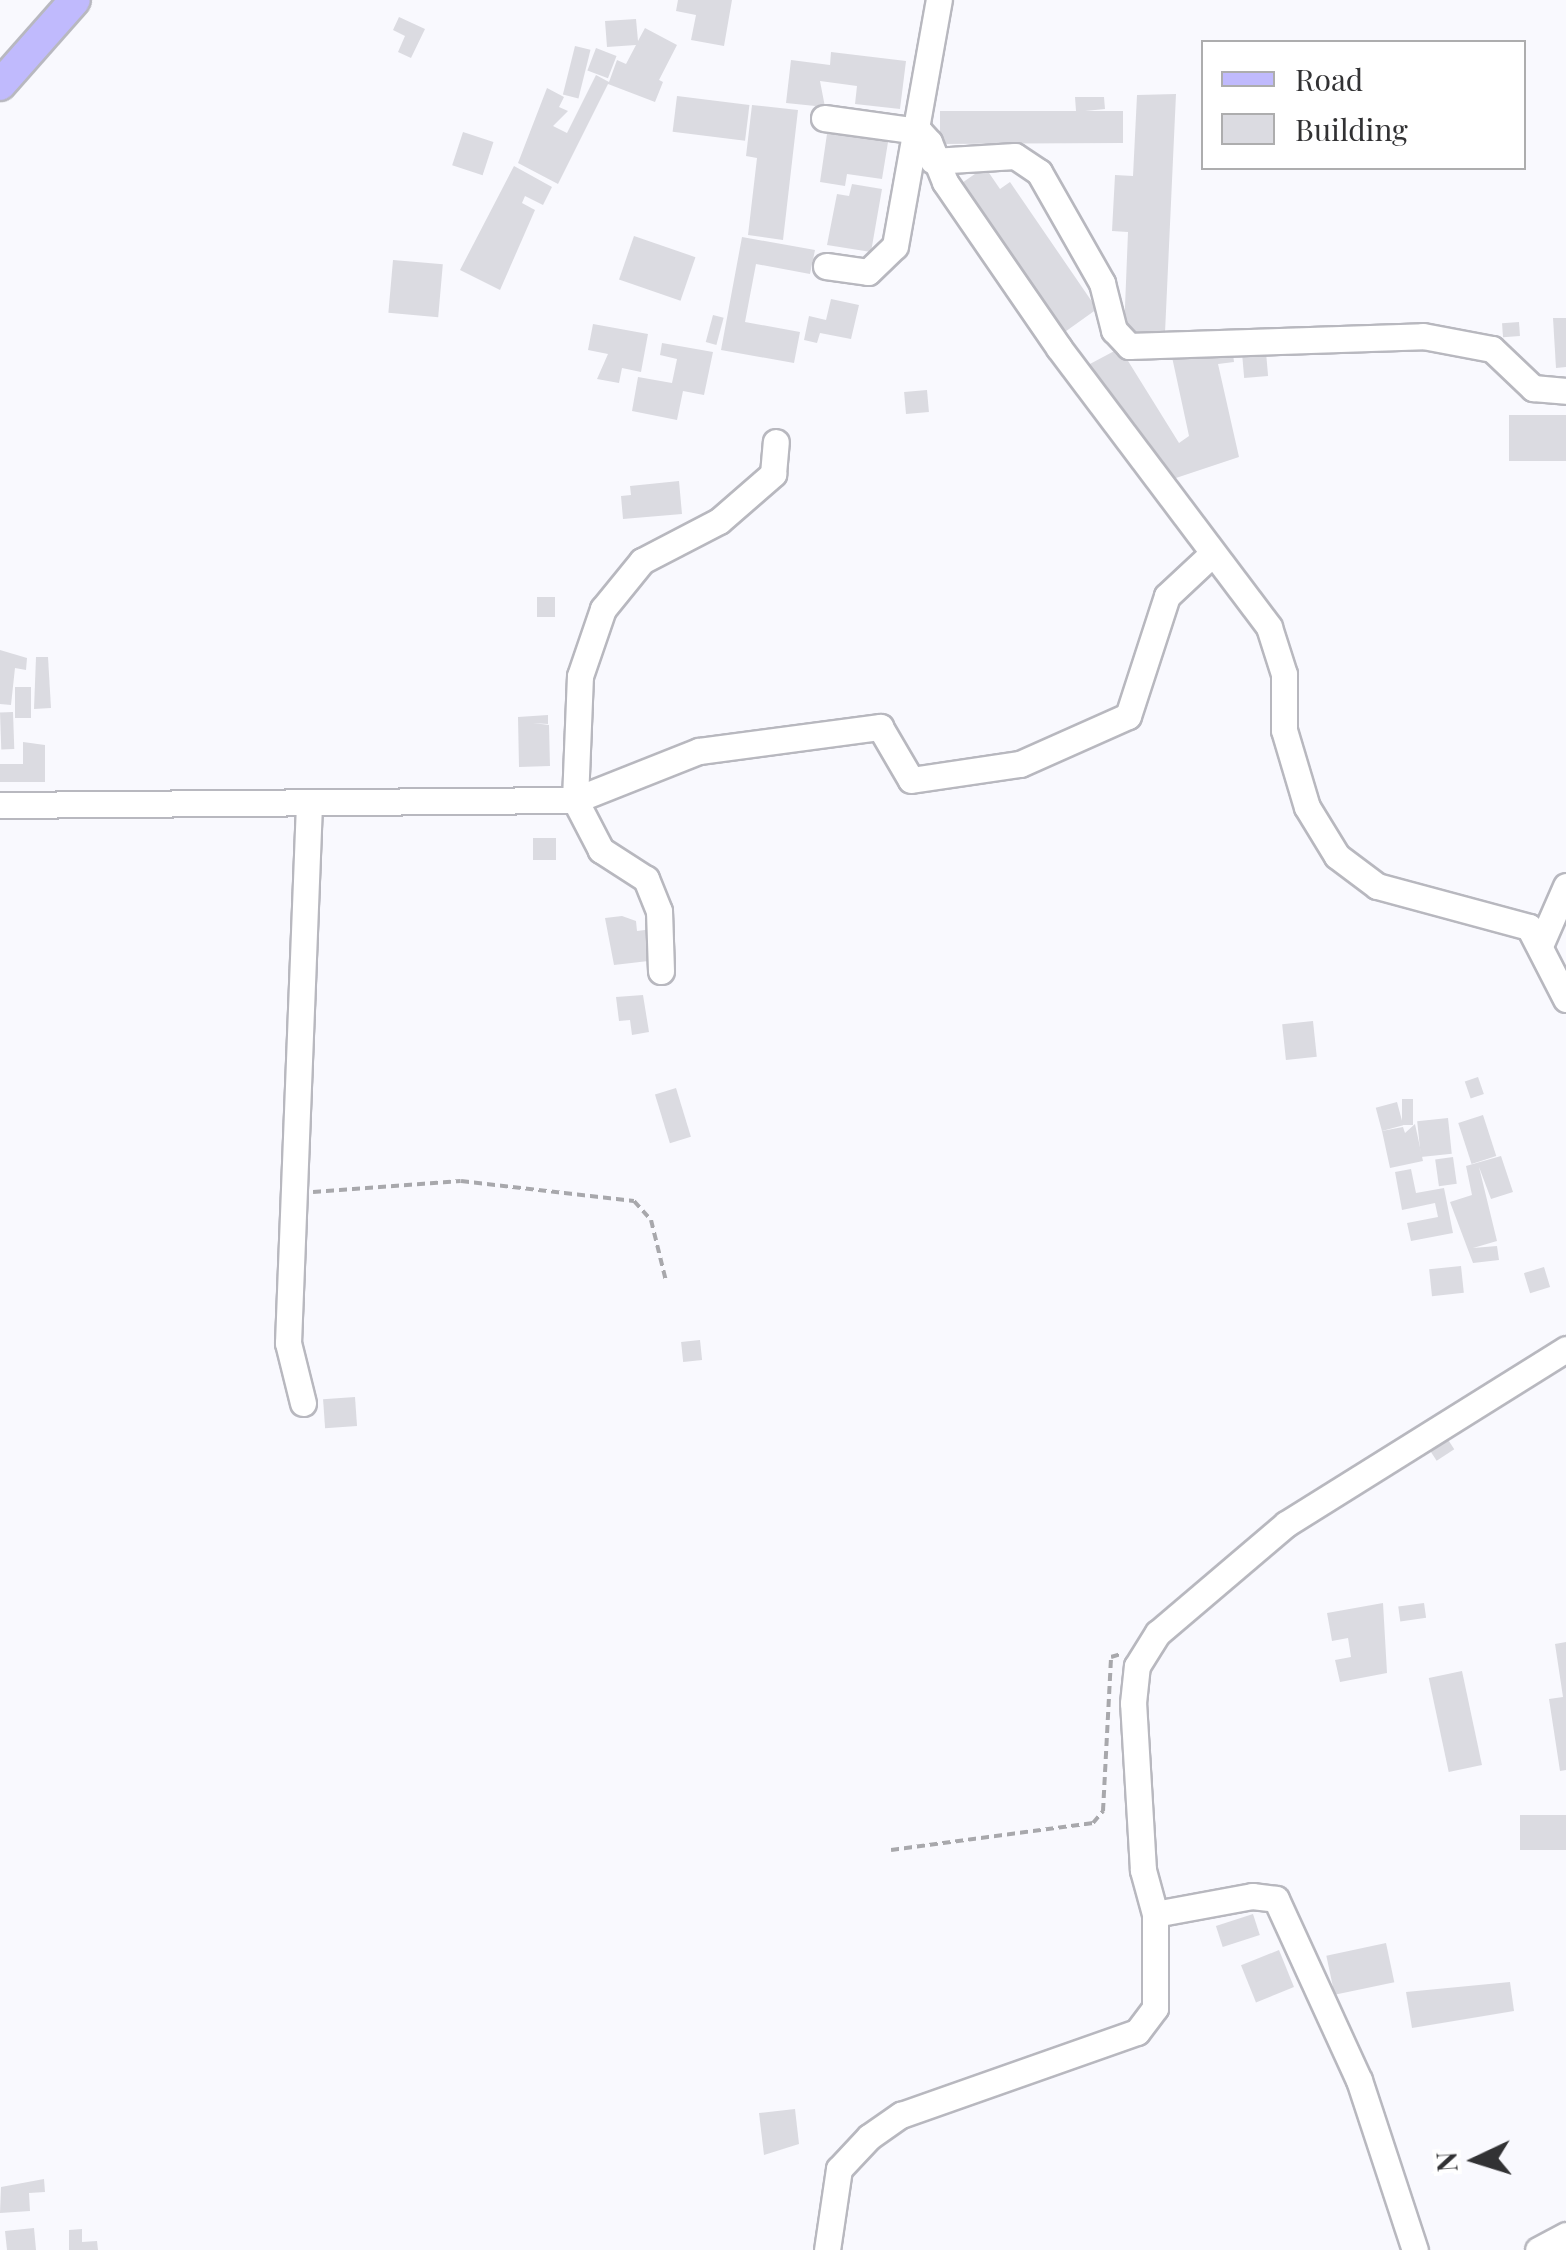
<!DOCTYPE html>
<style>
body{margin:0}
#map{position:relative;width:1566px;height:2250px;overflow:hidden;background:#f9f9fe;font-family:"Playfair Display",serif}
div>[style]{position:absolute}
.building>*{inset:0;background:#dbdbe1;transform-origin:0 0}
.path>*{height:4px;margin-top:-2px;transform-origin:0;background:repeating-linear-gradient(90deg,#a8a8ac 0 8px,transparent 0 13px)}
.roads{filter:drop-shadow(2px 0 #b8b8bf) drop-shadow(-2px 0 #b8b8bf) drop-shadow(0 2px #b8b8bf) drop-shadow(0 -2px #b8b8bf)}
.minor>*{height:25px;margin:-12.5px;padding:0 12.5px;transform-origin:12.5px;border-radius:12.5px;background:#fff}
.major>*{height:30px;margin:-15px;padding:0 15px;transform-origin:15px;border-radius:15px;background:#c0bafd}
span{translate:-50% -50%;white-space:nowrap;text-align:center;line-height:1.15;-webkit-text-stroke:8px #fff;paint-order:stroke}
.legend{position:absolute;left:1201px;top:40px;width:325px;height:130px;box-sizing:border-box;background:#fff;border:2px solid #adadae;margin:0;padding:12px 18px;list-style:none;font-size:30px;color:#323234}
.legend li{display:flex;align-items:center;gap:20px;height:50px}
.legend b{width:50px;border:2px solid #adadae}
.north{position:absolute;left:1426px;top:2110px;width:100px;height:100px;-webkit-text-stroke:8px #fff;paint-order:stroke;rotate:266deg;font-size:28px;font-weight:700;line-height:40px;text-align:center;color:#323234}
.north::after{content:'';display:block;margin:auto;width:35px;height:45px;background:#323234;clip-path:polygon(50% 0,100% 100%,50% 72%,0 100%)}
</style>
<div id="map">
<div class="building">
<i style="clip-path:polygon(678px 0,732px 0,724px 46px,691px 40px,696px 15px,676px 11px)"></i>
<i style="clip-path:polygon(399px 17px,425px 29px,411px 58px,398px 52px,405px 36px,393px 30px)"></i>
<i style="clip-path:polygon(636px 19px,638px 41px,645px 28px,677px 45px,659px 80px,640px 70px,663px 82px,655px 102px,608px 84px,558px 184px,518px 163px,547px 88px,564px 97px,559px 107px,568px 111px,553px 126px,567px 133px,596px 75px,609px 82px,617px 60px,626px 64px,636px 45px,607px 47px,605px 21px)"></i>
<i style="left:575px;top:46px;width:16px;height:50px;rotate:14deg"></i>
<i style="left:596px;top:48px;width:22px;height:24px;rotate:21deg"></i>
<i style="clip-path:polygon(831px 52px,906px 61px,900px 109px,855px 104px,857px 86px,820px 81px,825px 107px,786px 103px,791px 60px,830px 65px)"></i>
<i style="clip-path:polygon(1176px 94px,1165px 333px,1124px 332px,1128px 232px,1112px 231px,1115px 175px,1133px 176px,1137px 95px)"></i>
<i style="left:677px;top:96px;width:73px;height:36px;rotate:7deg"></i>
<i style="clip-path:polygon(1075px 97px,1104px 97px,1105px 109px,1085px 111px,1123px 111px,1123px 143px,940px 144px,940px 111px,1076px 111px)"></i>
<i style="clip-path:polygon(752px 105px,798px 110px,783px 240px,748px 235px,757px 158px,746px 156px)"></i>
<i style="clip-path:polygon(828px 127px,889px 136px,882px 179px,847px 174px,845px 186px,820px 182px)"></i>
<i style="left:463px;top:132px;width:32px;height:35px;rotate:18deg"></i>
<i style="clip-path:polygon(514px 166px,552px 187px,543px 205px,525px 196px,522px 203px,535px 210px,500px 290px,460px 270px)"></i>
<i style="clip-path:polygon(985px 167px,1000px 189px,1010px 182px,1097px 309px,1062px 334px,959px 185px)"></i>
<i style="clip-path:polygon(852px 184px,882px 189px,871px 252px,827px 245px,837px 194px,849px 196px)"></i>
<i style="left:634px;top:236px;width:65px;height:46px;rotate:19deg"></i>
<i style="clip-path:polygon(742px 237px,815px 250px,810px 274px,756px 264px,745px 322px,800px 332px,794px 363px,721px 350px)"></i>
<i style="left:393px;top:260px;width:50px;height:53px;rotate:5deg"></i>
<i style="clip-path:polygon(831px 299px,859px 305px,851px 339px,820px 333px,817px 343px,804px 340px,809px 316px,826px 320px)"></i>
<i style="left:713px;top:315px;width:11px;height:28px;rotate:15deg"></i>
<i style="clip-path:polygon(1553px 318px,1566px 318px,1566px 367px,1556px 368px)"></i>
<i style="left:1519px;top:322px;width:14px;height:17px;rotate:86deg"></i>
<i style="clip-path:polygon(593px 324px,648px 334px,641px 372px,622px 368px,619px 383px,597px 379px,608px 354px,588px 350px)"></i>
<i style="clip-path:polygon(662px 343px,713px 352px,704px 395px,683px 391px,677px 420px,632px 411px,638px 377px,672px 383px,677px 359px,660px 355px)"></i>
<i style="clip-path:polygon(1232px 346px,1234px 362px,1218px 364px,1239px 457px,1170px 480px,1160px 460px,1149px 462px,1088px 365px,1120px 348px,1179px 443px,1189px 436px,1172px 357px)"></i>
<i style="left:1266px;top:352px;width:24px;height:24px;rotate:85deg"></i>
<i style="left:927px;top:390px;width:22px;height:23px;rotate:85deg"></i>
<i style="left:1509px;top:415px;width:57px;height:46px"></i>
<i style="clip-path:polygon(679px 481px,682px 514px,623px 519px,621px 496px,631px 495px,630px 486px)"></i>
<i style="left:537px;top:597px;width:18px;height:20px"></i>
<i style="clip-path:polygon(0 650px,27px 658px,26px 670px,15px 668px,11px 705px,0 704px)"></i>
<i style="clip-path:polygon(36px 657px,48px 657px,51px 708px,34px 709px)"></i>
<i style="left:15px;top:687px;width:16px;height:31px"></i>
<i style="left:13px;top:712px;width:37px;height:13px;rotate:88deg"></i>
<i style="clip-path:polygon(548px 715px,548px 724px,533px 723px,549px 725px,550px 766px,519px 767px,518px 717px)"></i>
<i style="clip-path:polygon(23px 742px,45px 745px,45px 782px,0 782px,0 764px,23px 764px)"></i>
<i style="left:556px;top:838px;width:22px;height:23px;rotate:90deg"></i>
<i style="clip-path:polygon(622px 916px,636px 921px,637px 931px,653px 929px,657px 960px,614px 965px,605px 918px)"></i>
<i style="clip-path:polygon(643px 995px,649px 1032px,632px 1035px,630px 1020px,619px 1021px,616px 997px)"></i>
<i style="left:1313px;top:1021px;width:36px;height:31px;rotate:84deg"></i>
<i style="left:1478px;top:1077px;width:18px;height:14px;rotate:71deg"></i>
<i style="left:676px;top:1088px;width:51px;height:22px;rotate:73deg"></i>
<i style="left:1402px;top:1099px;width:11px;height:26px"></i>
<i style="left:1397px;top:1102px;width:24px;height:22px;rotate:75deg"></i>
<i style="left:1483px;top:1115px;width:43px;height:26px;rotate:72deg"></i>
<i style="left:1448px;top:1118px;width:36px;height:31px;rotate:84deg"></i>
<i style="clip-path:polygon(1415px 1124px,1423px 1161px,1390px 1168px,1382px 1131px,1403px 1127px,1405px 1133px)"></i>
<i style="clip-path:polygon(1501px 1156px,1513px 1192px,1491px 1199px,1479px 1167px,1497px 1241px,1473px 1248px,1497px 1246px,1499px 1260px,1473px 1263px,1450px 1202px,1472px 1195px,1466px 1166px)"></i>
<i style="left:1453px;top:1157px;width:27px;height:18px;rotate:82deg"></i>
<i style="clip-path:polygon(1411px 1169px,1416px 1193px,1444px 1188px,1453px 1233px,1411px 1241px,1407px 1223px,1438px 1217px,1435px 1203px,1402px 1210px,1395px 1172px)"></i>
<i style="left:1461px;top:1266px;width:27px;height:32px;rotate:84deg"></i>
<i style="left:1544px;top:1267px;width:21px;height:21px;rotate:73deg"></i>
<i style="left:700px;top:1340px;width:20px;height:19px;rotate:84deg"></i>
<i style="left:355px;top:1397px;width:29px;height:32px;rotate:86deg"></i>
<i style="left:1445px;top:1435px;width:17px;height:21px;rotate:57deg"></i>
<i style="clip-path:polygon(1383px 1603px,1387px 1673px,1340px 1682px,1335px 1660px,1351px 1657px,1348px 1638px,1332px 1641px,1327px 1613px)"></i>
<i style="left:1424px;top:1603px;width:15px;height:26px;rotate:82deg"></i>
<i style="clip-path:polygon(1566px 1642px,1566px 1770px,1560px 1771px,1549px 1699px,1563px 1697px,1555px 1644px)"></i>
<i style="left:1462px;top:1671px;width:96px;height:34px;rotate:78deg"></i>
<i style="left:1566px;top:1815px;width:35px;height:46px;rotate:90deg"></i>
<i style="left:1253px;top:1914px;width:22px;height:39px;rotate:72deg"></i>
<i style="left:1386px;top:1943px;width:40px;height:61px;rotate:78deg"></i>
<i style="left:1279px;top:1950px;width:40px;height:41px;rotate:68deg"></i>
<i style="clip-path:polygon(1510px 1982px,1514px 2011px,1412px 2028px,1406px 1992px)"></i>
<i style="clip-path:polygon(795px 2109px,799px 2144px,764px 2155px,759px 2113px)"></i>
<i style="clip-path:polygon(44px 2179px,45px 2192px,29px 2193px,30px 2211px,0 2213px,1px 2187px)"></i>
<i style="clip-path:polygon(34px 2228px,36px 2250px,7px 2250px,5px 2231px)"></i>
<i style="clip-path:polygon(82px 2229px,82px 2242px,97px 2241px,98px 2250px,69px 2250px,69px 2230px)"></i>
</div>
<div class="path">
<i style="left:313px;top:1192px;width:148px;rotate:-4.3deg"></i>
<i style="left:461px;top:1181px;width:174px;rotate:6.6deg"></i>
<i style="left:634px;top:1201px;width:25px;rotate:48deg"></i>
<i style="left:651px;top:1220px;width:63px;rotate:76.2deg"></i>
<i style="left:891px;top:1850px;width:204px;rotate:-7.6deg"></i>
<i style="left:1093px;top:1823px;width:16px;rotate:-50deg"></i>
<i style="left:1103px;top:1811px;width:154px;rotate:-87deg"></i>
<i style="left:1111px;top:1657px;width:10px;rotate:-17deg"></i>
</div>
<div class="roads">
<div class="minor">
<i style="left:824px;top:118px;width:96px;rotate:7.8deg"></i>
<i style="left:919px;top:131px;width:15px;rotate:48deg"></i>
<i style="left:929px;top:142px;width:43px;rotate:68.2deg"></i>
<i style="left:945px;top:182px;width:201px;rotate:55.5deg"></i>
<i style="left:1059px;top:348px;width:349px;rotate:53deg"></i>
<i style="left:1269px;top:627px;width:49px;rotate:72.3deg"></i>
<i style="left:1284px;top:674px;width:56px;rotate:90deg"></i>
<i style="left:1284px;top:730px;width:80px;rotate:73.4deg"></i>
<i style="left:1307px;top:807px;width:57px;rotate:58.5deg"></i>
<i style="left:1337px;top:856px;width:50px;rotate:36.9deg"></i>
<i style="left:1377px;top:886px;width:157px;rotate:15.1deg"></i>
<i style="left:1529px;top:927px;width:81px;rotate:62.8deg"></i>
<i style="left:933px;top:161px;width:82px;rotate:-3.5deg"></i>
<i style="left:1015px;top:156px;width:29px;rotate:34deg"></i>
<i style="left:1039px;top:172px;width:128px;rotate:60.4deg"></i>
<i style="left:1102px;top:283px;width:49px;rotate:75.7deg"></i>
<i style="left:1114px;top:330px;width:22px;rotate:47deg"></i>
<i style="left:1129px;top:346px;width:294px;rotate:-1.9deg"></i>
<i style="left:1423px;top:336px;width:70px;rotate:10.7deg"></i>
<i style="left:1492px;top:349px;width:57px;rotate:43.6deg"></i>
<i style="left:1533px;top:388px;width:33px;rotate:5deg"></i>
<i style="left:826px;top:266px;width:42px;rotate:8.1deg"></i>
<i style="left:868px;top:272px;width:37px;rotate:-44deg"></i>
<i style="left:895px;top:246px;width:250px;rotate:-79.9deg"></i>
<i style="left:0;top:805px;width:575px;rotate:-0.5deg"></i>
<i style="left:575px;top:800px;width:133px;rotate:-21.6deg"></i>
<i style="left:699px;top:751px;width:183px;rotate:-7.6deg"></i>
<i style="left:880px;top:727px;width:61px;rotate:59.7deg"></i>
<i style="left:911px;top:780px;width:110px;rotate:-8.4deg"></i>
<i style="left:1020px;top:764px;width:118px;rotate:-24deg"></i>
<i style="left:1128px;top:716px;width:126px;rotate:-72deg"></i>
<i style="left:1167px;top:596px;width:62px;rotate:-43deg"></i>
<i style="left:1542px;top:941px;width:60px;rotate:-66.4deg"></i>
<i style="left:661px;top:971px;width:60px;rotate:-91.9deg"></i>
<i style="left:659px;top:911px;width:35px;rotate:-112deg"></i>
<i style="left:646px;top:879px;width:54px;rotate:-147.2deg"></i>
<i style="left:601px;top:850px;width:56px;rotate:-117.5deg"></i>
<i style="left:575px;top:800px;width:124px;rotate:-87.7deg"></i>
<i style="left:580px;top:676px;width:71px;rotate:-71.1deg"></i>
<i style="left:603px;top:609px;width:62px;rotate:-50.9deg"></i>
<i style="left:642px;top:561px;width:87px;rotate:-27.5deg"></i>
<i style="left:719px;top:521px;width:72px;rotate:-41deg"></i>
<i style="left:773px;top:474px;width:32px;rotate:-85deg"></i>
<i style="left:303px;top:1403px;width:62px;rotate:-104deg"></i>
<i style="left:288px;top:1343px;width:540px;rotate:-87.77deg"></i>
<i style="left:1155px;top:1914px;width:99px;rotate:-10.5deg"></i>
<i style="left:1252px;top:1896px;width:24px;rotate:7deg"></i>
<i style="left:1276px;top:1899px;width:199px;rotate:65.4deg"></i>
<i style="left:1359px;top:2080px;width:179px;rotate:71.8deg"></i>
<i style="left:827px;top:2250px;width:82px;rotate:-81.6deg"></i>
<i style="left:839px;top:2169px;width:44px;rotate:-46.8deg"></i>
<i style="left:869px;top:2137px;width:39px;rotate:-35deg"></i>
<i style="left:901px;top:2115px;width:250px;rotate:-19.4deg"></i>
<i style="left:1137px;top:2032px;width:30px;rotate:-53deg"></i>
<i style="left:1155px;top:2008px;width:94px;rotate:-90deg"></i>
<i style="left:1155px;top:1914px;width:46px;rotate:-105.3deg"></i>
<i style="left:1143px;top:1870px;width:167px;rotate:-93.4deg"></i>
<i style="left:1133px;top:1703px;width:37px;rotate:-84deg"></i>
<i style="left:1137px;top:1666px;width:39px;rotate:-58deg"></i>
<i style="left:1158px;top:1633px;width:168px;rotate:-40.4deg"></i>
<i style="left:1286px;top:1524px;width:330px;rotate:-32deg"></i>
<i style="left:1538px;top:2250px;width:32px;rotate:-28deg"></i>
</div>
<div class="major">
<i style="left:0;top:85px;width:113px;rotate:-48.6deg"></i>
</div>
</div>
<ul class="legend">
<li><b style="height:12px;background:#c0bafd"></b>Road</li>
<li><b style="height:28px;background:#dbdbe1"></b>Building</li>
</ul>
<div class="north">N</div>
</div>
